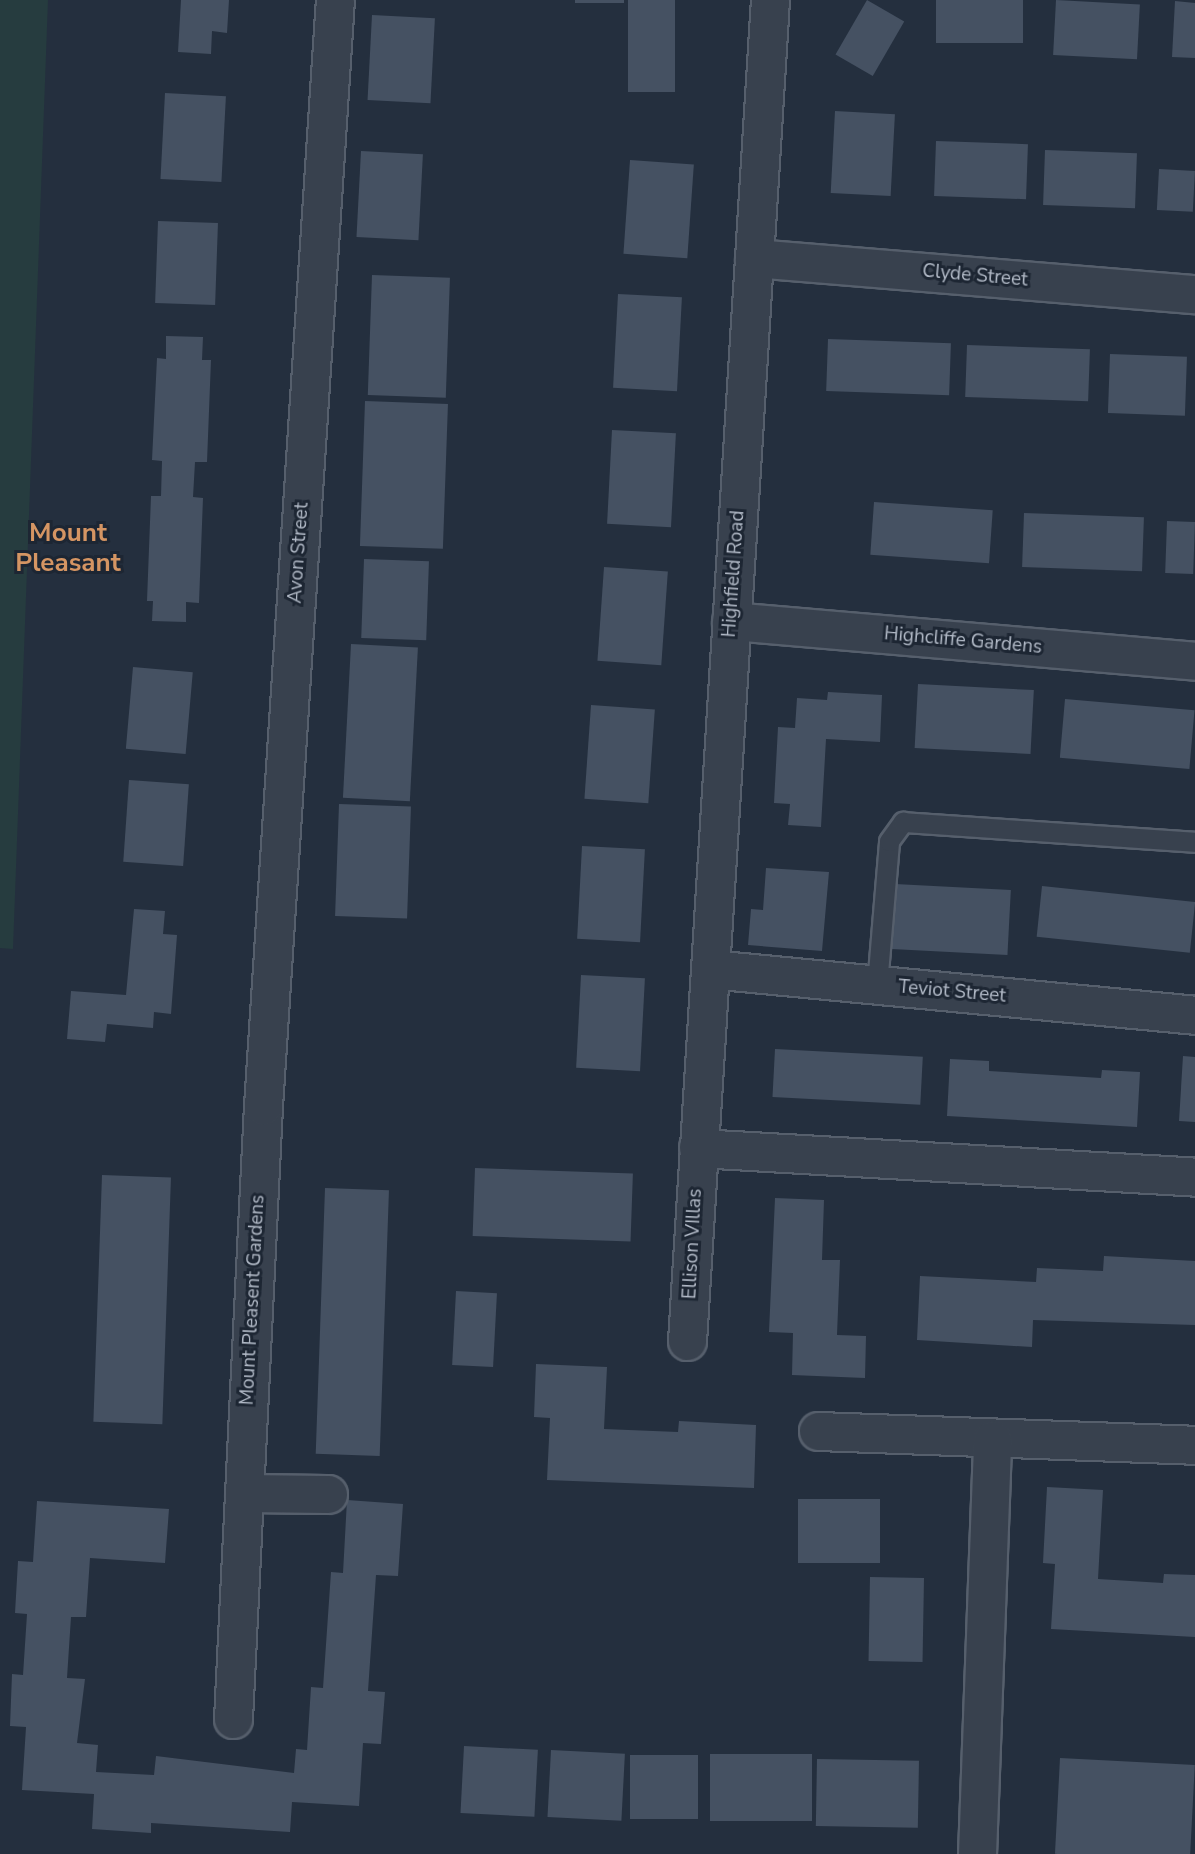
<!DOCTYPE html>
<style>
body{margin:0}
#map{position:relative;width:1195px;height:1854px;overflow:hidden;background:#242f3e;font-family:"Nunito Sans",sans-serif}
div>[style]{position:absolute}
.green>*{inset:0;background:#263c3f}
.building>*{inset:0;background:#455162;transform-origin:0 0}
.roads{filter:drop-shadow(2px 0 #565f6c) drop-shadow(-2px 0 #565f6c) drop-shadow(0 2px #565f6c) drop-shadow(0 -2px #565f6c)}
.service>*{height:19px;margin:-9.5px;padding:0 9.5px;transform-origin:9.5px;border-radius:9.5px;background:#38414e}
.minor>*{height:37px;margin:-18.5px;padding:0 18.5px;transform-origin:18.5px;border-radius:18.5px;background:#38414e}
span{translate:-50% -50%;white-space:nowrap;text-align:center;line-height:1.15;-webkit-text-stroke:6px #1d2633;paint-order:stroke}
.street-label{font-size:19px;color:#b4bcc9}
.district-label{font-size:26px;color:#d59563;font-weight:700}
</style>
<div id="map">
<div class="green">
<i style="clip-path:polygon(0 0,48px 0,13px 949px,0 948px)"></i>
</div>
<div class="building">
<i style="clip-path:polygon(181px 0,229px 0,227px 33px,212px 31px,211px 54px,178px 52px)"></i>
<i style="left:575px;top:0;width:49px;height:3px"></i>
<i style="left:628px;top:0;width:47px;height:92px"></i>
<i style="left:867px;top:0;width:43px;height:63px;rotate:30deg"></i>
<i style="left:936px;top:0;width:87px;height:43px"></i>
<i style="left:1056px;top:0;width:84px;height:55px;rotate:3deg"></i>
<i style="clip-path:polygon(1175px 1px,1195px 3px,1195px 58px,1172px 57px)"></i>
<i style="left:372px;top:15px;width:63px;height:85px;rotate:3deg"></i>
<i style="left:165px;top:93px;width:61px;height:86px;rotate:3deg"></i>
<i style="left:835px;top:111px;width:60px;height:82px;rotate:3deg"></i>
<i style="left:936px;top:141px;width:92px;height:55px;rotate:2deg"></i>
<i style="left:1045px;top:150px;width:92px;height:55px;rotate:2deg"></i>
<i style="left:361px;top:151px;width:62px;height:86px;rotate:3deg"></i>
<i style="left:630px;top:160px;width:64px;height:94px;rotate:4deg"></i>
<i style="left:1159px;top:169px;width:36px;height:41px;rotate:3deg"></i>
<i style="left:158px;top:221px;width:60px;height:82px;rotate:2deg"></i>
<i style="left:372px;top:275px;width:78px;height:120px;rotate:2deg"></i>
<i style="left:618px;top:294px;width:64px;height:94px;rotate:3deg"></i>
<i style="clip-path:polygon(166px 336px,203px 337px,202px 360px,211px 360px,207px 462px,195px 462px,193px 497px,203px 498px,199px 603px,186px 602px,186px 622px,152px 621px,153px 601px,147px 601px,151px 496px,161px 496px,162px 461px,152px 460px,157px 358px,166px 359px)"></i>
<i style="left:828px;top:339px;width:123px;height:52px;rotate:2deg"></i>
<i style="left:967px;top:345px;width:123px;height:52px;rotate:2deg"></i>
<i style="left:1110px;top:354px;width:77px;height:59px;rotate:2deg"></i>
<i style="left:365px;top:401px;width:83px;height:145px;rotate:2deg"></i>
<i style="left:612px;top:430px;width:64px;height:94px;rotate:3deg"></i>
<i style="left:874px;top:502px;width:119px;height:53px;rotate:4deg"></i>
<i style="left:1024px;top:513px;width:120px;height:54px;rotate:2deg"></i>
<i style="left:1167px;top:521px;width:28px;height:52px;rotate:2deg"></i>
<i style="left:364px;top:559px;width:65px;height:79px;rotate:2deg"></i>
<i style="left:604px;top:567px;width:64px;height:94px;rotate:4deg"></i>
<i style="left:351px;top:644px;width:67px;height:154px;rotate:3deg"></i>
<i style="left:133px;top:667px;width:60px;height:82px;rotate:5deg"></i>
<i style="left:918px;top:684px;width:116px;height:64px;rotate:3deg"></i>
<i style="clip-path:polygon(828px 692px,882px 695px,880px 742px,826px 739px,821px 827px,788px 825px,790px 804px,774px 803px,778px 727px,795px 728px,797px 698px,827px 700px)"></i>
<i style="left:1065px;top:699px;width:130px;height:59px;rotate:5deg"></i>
<i style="left:591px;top:705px;width:64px;height:94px;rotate:4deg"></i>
<i style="left:129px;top:780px;width:60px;height:82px;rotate:4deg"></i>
<i style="left:339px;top:804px;width:72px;height:112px;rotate:2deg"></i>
<i style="left:582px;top:846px;width:63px;height:93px;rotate:3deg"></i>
<i style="clip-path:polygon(766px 868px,829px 872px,822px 951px,748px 945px,751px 909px,763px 910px)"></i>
<i style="left:895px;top:884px;width:116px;height:65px;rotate:3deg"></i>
<i style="left:1042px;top:886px;width:154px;height:51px;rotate:6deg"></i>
<i style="clip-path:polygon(134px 909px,165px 911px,163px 934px,177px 935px,171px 1014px,154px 1012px,153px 1028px,107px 1024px,105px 1042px,67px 1039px,71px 991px,126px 995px)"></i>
<i style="left:581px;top:975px;width:64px;height:93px;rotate:3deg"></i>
<i style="left:775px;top:1049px;width:148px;height:48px;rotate:3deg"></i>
<i style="clip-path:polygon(1183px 1056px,1195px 1057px,1195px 1122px,1179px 1121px)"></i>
<i style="clip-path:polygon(950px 1059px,989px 1061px,989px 1071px,1101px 1078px,1102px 1070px,1140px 1072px,1137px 1127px,947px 1116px)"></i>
<i style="left:475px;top:1168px;width:158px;height:68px;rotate:2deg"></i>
<i style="left:102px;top:1175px;width:69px;height:247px;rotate:2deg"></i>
<i style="left:325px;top:1188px;width:64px;height:266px;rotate:2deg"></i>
<i style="clip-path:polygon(775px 1198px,824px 1200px,822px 1260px,840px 1260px,837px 1335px,866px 1336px,865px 1378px,792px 1375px,793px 1333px,769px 1332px)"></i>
<i style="clip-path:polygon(1104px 1256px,1195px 1261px,1195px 1325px,1033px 1320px,1032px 1347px,917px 1340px,920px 1276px,1036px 1282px,1037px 1268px,1103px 1271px)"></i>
<i style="left:456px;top:1291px;width:41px;height:74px;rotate:3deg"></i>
<i style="clip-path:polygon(536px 1364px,607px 1367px,604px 1429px,678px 1432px,679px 1421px,756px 1425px,754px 1488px,547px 1480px,550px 1418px,534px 1417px)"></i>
<i style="clip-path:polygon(1047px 1487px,1103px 1490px,1098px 1579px,1163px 1583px,1164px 1574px,1195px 1575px,1195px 1637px,1051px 1629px,1055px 1564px,1043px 1563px)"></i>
<i style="left:798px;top:1499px;width:82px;height:64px"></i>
<i style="clip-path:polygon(347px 1500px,403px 1504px,398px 1576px,376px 1575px,368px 1691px,385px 1692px,381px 1744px,363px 1743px,359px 1806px,292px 1802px,290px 1832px,151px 1823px,151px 1833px,92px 1829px,94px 1794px,22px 1790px,26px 1727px,10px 1726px,12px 1674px,23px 1675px,27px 1614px,15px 1613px,18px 1561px,33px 1562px,37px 1501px,169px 1509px,165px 1563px,90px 1558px,86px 1617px,71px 1617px,67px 1678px,85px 1679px,77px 1743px,98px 1745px,96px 1772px,154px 1775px,156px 1756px,294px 1773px,296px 1749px,307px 1750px,311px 1687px,323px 1688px,331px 1572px,343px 1573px)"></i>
<i style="left:870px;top:1577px;width:54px;height:84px;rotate:1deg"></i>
<i style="left:464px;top:1746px;width:74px;height:67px;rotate:3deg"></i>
<i style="left:551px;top:1750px;width:74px;height:67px;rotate:3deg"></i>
<i style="left:710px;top:1754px;width:102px;height:67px"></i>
<i style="left:630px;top:1755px;width:68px;height:64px"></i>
<i style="left:1060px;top:1758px;width:135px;height:96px;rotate:3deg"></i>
<i style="left:817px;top:1759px;width:102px;height:67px;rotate:1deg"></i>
</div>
<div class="roads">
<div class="service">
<i style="left:877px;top:985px;width:144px;rotate:-85.2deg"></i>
<i style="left:889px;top:841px;width:24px;rotate:-54deg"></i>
<i style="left:903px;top:822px;width:293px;rotate:3.9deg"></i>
</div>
<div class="minor">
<i style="left:754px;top:258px;width:442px;rotate:4.7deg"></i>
<i style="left:731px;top:621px;width:466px;rotate:4.9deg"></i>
<i style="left:710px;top:969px;width:487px;rotate:5.4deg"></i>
<i style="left:698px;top:1148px;width:498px;rotate:3.3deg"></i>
<i style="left:687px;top:1341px;width:1344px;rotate:-86.46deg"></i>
<i style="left:818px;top:1431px;width:377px;rotate:2.1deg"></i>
<i style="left:244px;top:1493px;width:84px;rotate:0.7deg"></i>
<i style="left:233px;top:1719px;width:614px;rotate:-87.2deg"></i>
<i style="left:263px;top:1106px;width:1108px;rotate:-86.28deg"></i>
<i style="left:977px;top:1854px;width:415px;rotate:-87.9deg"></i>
</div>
</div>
<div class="street-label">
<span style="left:975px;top:276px;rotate:5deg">Clyde Street</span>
<span style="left:299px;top:553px;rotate:-86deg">Avon Street</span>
<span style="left:734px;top:574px;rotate:-86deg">Highfield Road</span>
<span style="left:963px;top:641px;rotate:5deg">Highcliffe Gardens</span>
<span style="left:952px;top:992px;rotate:5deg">Teviot Street</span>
<span style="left:693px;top:1244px;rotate:-87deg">Ellison VIllas</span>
<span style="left:253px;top:1300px;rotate:-87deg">Mount Pleasent Gardens</span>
</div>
<div class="district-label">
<span style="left:68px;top:548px">Mount<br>Pleasant</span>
</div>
</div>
